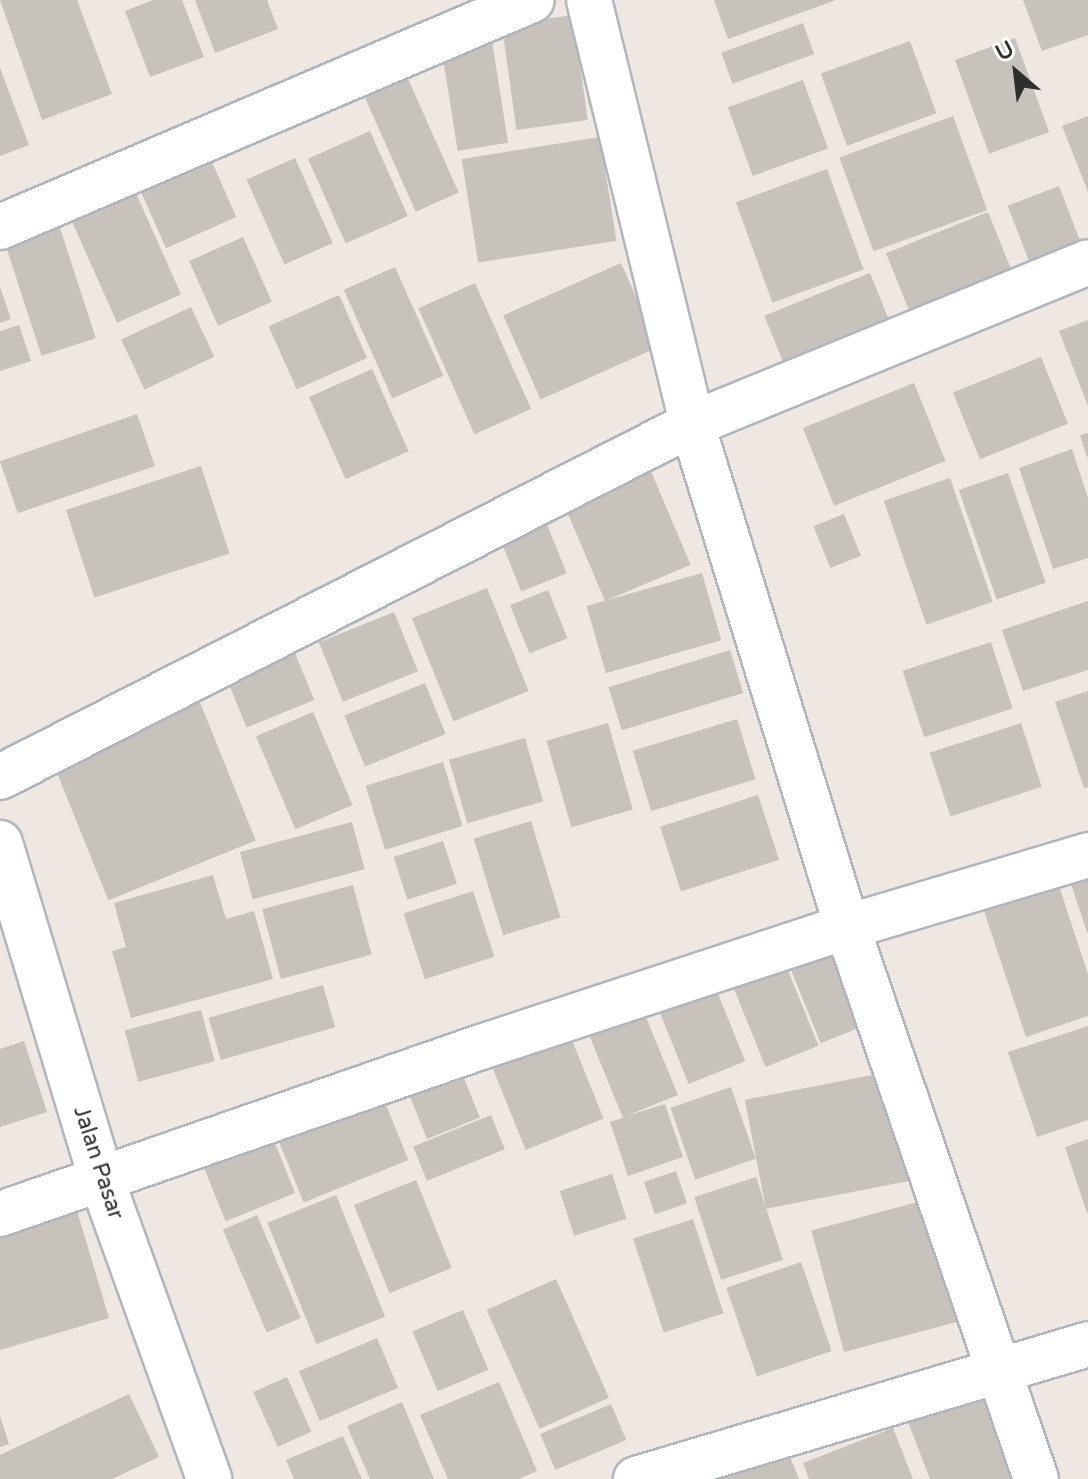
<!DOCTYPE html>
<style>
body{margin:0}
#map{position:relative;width:1088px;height:1479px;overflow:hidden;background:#efe7e1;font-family:"Varela Round",sans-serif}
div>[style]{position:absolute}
.building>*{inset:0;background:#c8c2bc;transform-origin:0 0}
.roads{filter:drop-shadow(2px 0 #b1b5be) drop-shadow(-2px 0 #b1b5be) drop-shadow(0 2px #b1b5be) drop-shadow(0 -2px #b1b5be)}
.minor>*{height:44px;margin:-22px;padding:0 22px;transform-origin:22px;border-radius:22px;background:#fff}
span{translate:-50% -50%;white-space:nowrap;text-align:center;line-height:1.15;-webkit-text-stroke:7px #fff;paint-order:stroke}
.street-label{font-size:22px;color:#2e2e2e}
.north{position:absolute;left:976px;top:32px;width:80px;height:80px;-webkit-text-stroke:6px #fff;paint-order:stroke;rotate:332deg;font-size:22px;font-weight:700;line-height:32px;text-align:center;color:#2e2e2e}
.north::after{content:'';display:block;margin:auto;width:28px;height:36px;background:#2e2e2e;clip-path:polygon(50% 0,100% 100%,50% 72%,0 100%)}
</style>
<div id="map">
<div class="building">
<i style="clip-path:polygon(0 0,77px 0,112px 94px,42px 120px)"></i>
<i style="clip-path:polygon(153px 0,182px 0,204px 57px,150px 77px,125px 11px)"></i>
<i style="clip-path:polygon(195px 0,267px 0,278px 29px,215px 53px)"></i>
<i style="clip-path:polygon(714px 0,836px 0,728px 39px)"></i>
<i style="clip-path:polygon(1023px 0,1088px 0,1088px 35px,1042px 51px)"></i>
<i style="left:573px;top:15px;width:106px;height:72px;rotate:82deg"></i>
<i style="left:803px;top:23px;width:33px;height:87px;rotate:70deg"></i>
<i style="left:491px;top:35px;width:109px;height:51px;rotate:81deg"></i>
<i style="left:1015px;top:38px;width:100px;height:64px;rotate:70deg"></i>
<i style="left:910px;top:41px;width:77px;height:95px;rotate:70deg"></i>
<i style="clip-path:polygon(0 68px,29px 145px,0 156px)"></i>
<i style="left:405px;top:72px;width:132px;height:47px;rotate:66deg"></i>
<i style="left:803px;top:80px;width:73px;height:80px;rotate:70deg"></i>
<i style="left:953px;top:116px;width:100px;height:121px;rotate:70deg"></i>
<i style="clip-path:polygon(1088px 116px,1088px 192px,1062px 126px)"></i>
<i style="left:370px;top:131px;width:93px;height:68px;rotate:66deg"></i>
<i style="left:600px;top:137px;width:105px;height:140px;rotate:81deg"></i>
<i style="left:203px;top:142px;width:82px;height:77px;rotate:66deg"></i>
<i style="left:295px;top:158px;width:93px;height:53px;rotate:66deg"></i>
<i style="left:827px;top:169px;width:107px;height:97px;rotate:70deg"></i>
<i style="left:131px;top:182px;width:123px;height:70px;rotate:66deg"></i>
<i style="left:1059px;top:186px;width:69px;height:55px;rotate:69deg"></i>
<i style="left:988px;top:212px;width:79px;height:110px;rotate:68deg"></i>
<i style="left:59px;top:225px;width:119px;height:57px;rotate:72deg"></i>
<i style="left:243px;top:237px;width:71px;height:59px;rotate:66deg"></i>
<i style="left:621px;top:263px;width:92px;height:129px;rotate:66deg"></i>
<i style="left:395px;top:267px;width:119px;height:56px;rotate:66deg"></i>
<i style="left:870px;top:273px;width:64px;height:114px;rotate:68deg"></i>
<i style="left:475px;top:283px;width:138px;height:62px;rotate:66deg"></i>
<i style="clip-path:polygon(0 287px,11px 319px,0 323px)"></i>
<i style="left:339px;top:295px;width:69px;height:77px;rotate:66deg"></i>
<i style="left:191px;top:307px;width:55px;height:77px;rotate:65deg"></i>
<i style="clip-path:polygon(1088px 320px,1088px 406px,1059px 331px)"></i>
<i style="clip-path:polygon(19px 325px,31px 361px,0 371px,0 331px)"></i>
<i style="left:1041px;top:357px;width:72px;height:95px;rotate:68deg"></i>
<i style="left:372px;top:369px;width:90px;height:69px;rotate:66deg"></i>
<i style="left:914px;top:383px;width:84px;height:120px;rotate:68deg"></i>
<i style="left:137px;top:414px;width:55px;height:145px;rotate:71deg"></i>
<i style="clip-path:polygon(1088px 433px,1088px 457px,1087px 457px,1080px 435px)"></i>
<i style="clip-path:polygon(1072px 449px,1088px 498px,1088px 558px,1053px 569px,1019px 468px)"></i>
<i style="left:201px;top:466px;width:92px;height:142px;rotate:72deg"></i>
<i style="left:650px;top:469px;width:104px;height:93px;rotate:67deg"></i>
<i style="left:1008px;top:473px;width:116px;height:52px;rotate:71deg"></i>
<i style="left:950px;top:478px;width:131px;height:70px;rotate:71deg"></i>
<i style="left:542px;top:512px;width:66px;height:49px;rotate:68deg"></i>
<i style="left:844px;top:514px;width:45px;height:33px;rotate:68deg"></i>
<i style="left:702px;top:573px;width:70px;height:120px;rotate:74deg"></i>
<i style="left:487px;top:588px;width:111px;height:81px;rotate:68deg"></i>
<i style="left:548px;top:590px;width:52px;height:41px;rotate:68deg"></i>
<i style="clip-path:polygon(1088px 601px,1088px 670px,1023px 691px,1002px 630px)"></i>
<i style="left:394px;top:612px;width:64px;height:81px;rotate:68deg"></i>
<i style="left:289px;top:638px;width:67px;height:73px;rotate:68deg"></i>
<i style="left:991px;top:642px;width:70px;height:93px;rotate:72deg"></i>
<i style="left:730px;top:650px;width:45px;height:127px;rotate:73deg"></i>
<i style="left:425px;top:683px;width:55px;height:87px;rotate:68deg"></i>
<i style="clip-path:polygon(1088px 691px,1088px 787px,1084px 788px,1055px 702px)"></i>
<i style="left:197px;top:695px;width:157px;height:159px;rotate:68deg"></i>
<i style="left:313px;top:712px;width:101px;height:62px;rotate:67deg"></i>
<i style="left:737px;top:719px;width:63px;height:109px;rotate:73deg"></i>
<i style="left:608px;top:723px;width:90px;height:64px;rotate:74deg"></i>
<i style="left:1021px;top:723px;width:67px;height:96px;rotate:72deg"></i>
<i style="left:525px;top:738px;width:66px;height:79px;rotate:74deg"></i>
<i style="left:443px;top:762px;width:67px;height:81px;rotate:73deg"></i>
<i style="left:758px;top:795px;width:68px;height:103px;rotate:72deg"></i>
<i style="left:531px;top:821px;width:101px;height:60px;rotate:73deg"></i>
<i style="left:352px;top:822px;width:49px;height:116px;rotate:75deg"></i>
<i style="left:443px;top:841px;width:45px;height:52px;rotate:72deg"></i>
<i style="clip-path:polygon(1088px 865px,1088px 932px,1087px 932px,1067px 872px)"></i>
<i style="clip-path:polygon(213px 875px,226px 919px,254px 911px,273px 979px,131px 1018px,112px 951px,126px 947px,114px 903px)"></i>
<i style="clip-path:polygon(1057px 880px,1088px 974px,1088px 1016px,1026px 1037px,982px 905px)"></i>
<i style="left:353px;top:885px;width:72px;height:94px;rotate:75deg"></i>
<i style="left:473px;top:891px;width:69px;height:73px;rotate:72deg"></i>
<i style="left:842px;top:944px;width:84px;height:57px;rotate:68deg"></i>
<i style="left:781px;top:953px;width:100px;height:57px;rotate:68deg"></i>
<i style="left:710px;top:974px;width:94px;height:61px;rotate:68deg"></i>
<i style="left:323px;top:985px;width:44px;height:119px;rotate:74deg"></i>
<i style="clip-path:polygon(638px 998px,678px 1095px,626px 1116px,665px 1104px,683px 1157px,628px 1176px,610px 1122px,623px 1118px,583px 1020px)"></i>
<i style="left:201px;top:1010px;width:53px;height:79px;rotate:75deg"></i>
<i style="left:565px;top:1023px;width:103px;height:84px;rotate:68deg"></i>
<i style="clip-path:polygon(1088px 1026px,1088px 1120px,1037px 1137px,1008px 1052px)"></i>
<i style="clip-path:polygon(24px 1041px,47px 1112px,0 1127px,0 1049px)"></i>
<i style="left:457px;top:1061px;width:61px;height:57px;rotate:68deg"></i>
<i style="left:893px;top:1071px;width:111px;height:151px;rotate:79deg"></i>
<i style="left:378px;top:1085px;width:81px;height:113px;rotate:68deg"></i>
<i style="left:731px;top:1087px;width:76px;height:64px;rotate:71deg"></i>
<i style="left:491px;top:1115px;width:37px;height:84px;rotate:68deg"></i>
<i style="left:270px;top:1131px;width:67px;height:75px;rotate:68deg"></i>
<i style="clip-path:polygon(1088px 1139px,1088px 1213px,1087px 1213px,1065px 1147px)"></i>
<i style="left:676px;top:1171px;width:34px;height:34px;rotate:71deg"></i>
<i style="left:612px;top:1174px;width:47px;height:55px;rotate:72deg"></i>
<i style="left:756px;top:1177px;width:87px;height:65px;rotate:72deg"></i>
<i style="left:416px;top:1180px;width:95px;height:67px;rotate:68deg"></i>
<i style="left:336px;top:1195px;width:131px;height:74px;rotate:68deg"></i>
<i style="left:936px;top:1197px;width:126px;height:129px;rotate:75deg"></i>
<i style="clip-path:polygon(75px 1204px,109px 1318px,0 1350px,0 1226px)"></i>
<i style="left:257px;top:1215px;width:112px;height:37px;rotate:67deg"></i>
<i style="left:693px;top:1219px;width:99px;height:63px;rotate:72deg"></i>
<i style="left:801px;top:1262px;width:94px;height:79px;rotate:71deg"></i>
<i style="left:556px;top:1279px;width:130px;height:76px;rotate:66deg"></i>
<i style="left:463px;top:1310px;width:65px;height:55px;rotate:67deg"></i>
<i style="left:377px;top:1338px;width:54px;height:85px;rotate:67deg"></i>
<i style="left:287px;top:1377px;width:60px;height:37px;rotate:66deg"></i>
<i style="clip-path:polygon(499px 1382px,537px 1471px,519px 1479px,448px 1479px,420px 1415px)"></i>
<i style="clip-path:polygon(986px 1391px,1020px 1479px,930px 1479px,908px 1422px)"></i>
<i style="clip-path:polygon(129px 1394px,159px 1457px,112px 1479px,0 1479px,0 1455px)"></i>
<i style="clip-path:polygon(402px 1402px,434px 1479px,370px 1479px,347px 1426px)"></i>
<i style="left:611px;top:1404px;width:39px;height:77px;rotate:67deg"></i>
<i style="clip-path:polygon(0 1416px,9px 1444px,0 1447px)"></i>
<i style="clip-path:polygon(893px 1428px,913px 1479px,809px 1479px,803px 1463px)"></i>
<i style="clip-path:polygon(343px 1436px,362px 1479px,294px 1479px,286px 1460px)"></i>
<i style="clip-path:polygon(786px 1447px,799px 1479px,706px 1479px)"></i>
</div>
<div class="roads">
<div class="minor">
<i style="left:589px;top:0;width:436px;rotate:76.3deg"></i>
<i style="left:692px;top:424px;width:526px;rotate:72.87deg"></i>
<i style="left:847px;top:927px;width:583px;rotate:71.1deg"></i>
<i style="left:0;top:227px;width:578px;rotate:-23.11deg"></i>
<i style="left:0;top:777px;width:777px;rotate:-27.03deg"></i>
<i style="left:692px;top:424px;width:428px;rotate:-22.2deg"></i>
<i style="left:0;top:843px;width:353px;rotate:73.2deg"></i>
<i style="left:102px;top:1181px;width:317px;rotate:70.2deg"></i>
<i style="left:0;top:1214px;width:506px;rotate:-19.15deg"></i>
<i style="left:478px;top:1048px;width:388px;rotate:-18.2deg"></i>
<i style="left:847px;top:927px;width:252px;rotate:-16.6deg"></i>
<i style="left:636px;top:1479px;width:472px;rotate:-16.6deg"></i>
</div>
</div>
<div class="street-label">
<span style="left:98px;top:1163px;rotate:72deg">Jalan Pasar</span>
</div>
<div class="north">U</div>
</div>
